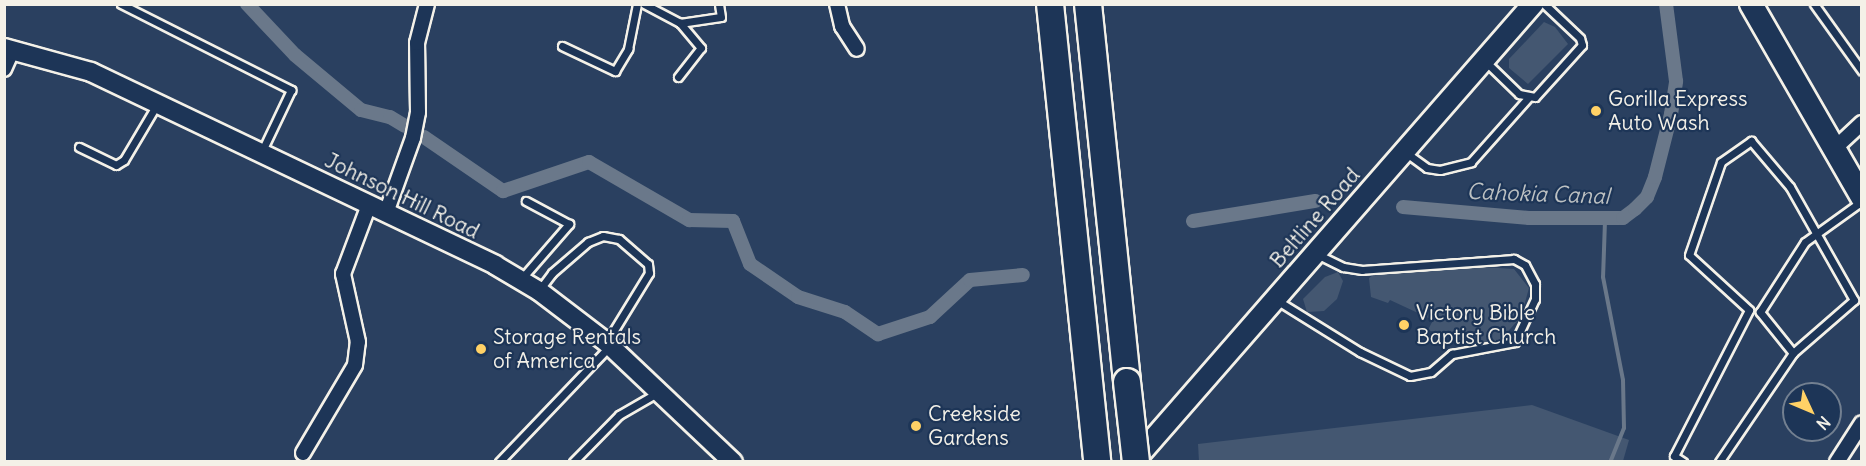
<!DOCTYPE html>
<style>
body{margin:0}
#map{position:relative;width:1866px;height:466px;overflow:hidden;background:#2a4060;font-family:Delius,sans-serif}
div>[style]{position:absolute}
.green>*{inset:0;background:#445771}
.stream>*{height:4px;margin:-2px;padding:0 2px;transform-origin:2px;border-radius:2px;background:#6a788a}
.canal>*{height:14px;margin:-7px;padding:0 7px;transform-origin:7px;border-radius:7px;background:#6a788a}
.roads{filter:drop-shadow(2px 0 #f4f1e8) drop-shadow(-2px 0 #f4f1e8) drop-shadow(0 2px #f4f1e8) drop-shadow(0 -2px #f4f1e8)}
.service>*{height:7px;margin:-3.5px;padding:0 3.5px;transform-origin:3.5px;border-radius:3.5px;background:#1d3557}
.minor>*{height:14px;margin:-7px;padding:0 7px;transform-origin:7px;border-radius:7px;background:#1d3557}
.tertiary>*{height:18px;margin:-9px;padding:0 9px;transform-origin:9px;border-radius:9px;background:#1d3557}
.secondary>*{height:20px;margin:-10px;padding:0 10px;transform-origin:10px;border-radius:10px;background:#1d3557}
.primary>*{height:22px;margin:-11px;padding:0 11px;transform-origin:11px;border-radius:11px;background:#1d3557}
.motorway>*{height:26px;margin:-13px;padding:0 13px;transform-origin:13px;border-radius:13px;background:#1d3557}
.bridges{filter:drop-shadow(2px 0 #f4f1e8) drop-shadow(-2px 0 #f4f1e8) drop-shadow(0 2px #f4f1e8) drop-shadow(0 -2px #f4f1e8)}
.motorway-bridge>*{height:26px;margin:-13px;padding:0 13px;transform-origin:13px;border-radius:13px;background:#1d3557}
.dots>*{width:16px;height:16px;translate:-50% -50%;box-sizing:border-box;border:3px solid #1d3557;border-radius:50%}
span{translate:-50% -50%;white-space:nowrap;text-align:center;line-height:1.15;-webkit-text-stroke:4.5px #1d3557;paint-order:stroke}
.poi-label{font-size:21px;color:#f4f1e8}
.left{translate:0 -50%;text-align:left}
.street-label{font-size:21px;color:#f4f1e8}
.water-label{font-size:22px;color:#bdc1c2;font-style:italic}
.frame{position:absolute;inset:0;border:6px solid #f4f1e8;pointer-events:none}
.north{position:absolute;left:1782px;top:382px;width:60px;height:60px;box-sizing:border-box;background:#1d3557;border:2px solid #738091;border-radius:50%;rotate:134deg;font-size:16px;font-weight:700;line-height:24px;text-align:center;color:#f4f1e8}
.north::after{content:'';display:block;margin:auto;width:21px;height:27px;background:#ffd166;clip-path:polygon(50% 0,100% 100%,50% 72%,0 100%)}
</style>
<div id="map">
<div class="green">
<i style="clip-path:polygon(1544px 22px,1555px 27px,1568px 44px,1528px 84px,1509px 68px,1509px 59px)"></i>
<i style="clip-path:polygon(1483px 267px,1514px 269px,1529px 288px,1521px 317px,1501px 339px,1474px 345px,1428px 330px,1433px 320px,1390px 300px,1388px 303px,1371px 297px,1369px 278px,1376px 273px)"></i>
<i style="clip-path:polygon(1338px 272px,1343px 281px,1337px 299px,1324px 311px,1307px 312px,1303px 299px,1325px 277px)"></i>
<i style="clip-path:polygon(1532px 405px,1629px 440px,1623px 461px,1199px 461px,1198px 444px)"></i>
</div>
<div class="stream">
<i style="left:1605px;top:221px;width:56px;rotate:92deg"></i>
<i style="left:1603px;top:277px;width:105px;rotate:79deg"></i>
<i style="left:1623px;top:380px;width:48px;rotate:88.8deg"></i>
<i style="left:1624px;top:428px;width:37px;rotate:112deg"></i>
</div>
<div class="canal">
<i style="left:247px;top:4px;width:70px;rotate:46.7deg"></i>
<i style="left:295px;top:55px;width:86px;rotate:39.8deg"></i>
<i style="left:361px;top:110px;width:30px;rotate:14deg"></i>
<i style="left:390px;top:117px;width:17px;rotate:31deg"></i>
<i style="left:424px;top:137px;width:96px;rotate:34.4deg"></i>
<i style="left:503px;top:191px;width:91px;rotate:-18.6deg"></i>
<i style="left:589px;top:162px;width:116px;rotate:30.1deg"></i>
<i style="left:689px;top:220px;width:44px;rotate:1.3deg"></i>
<i style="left:733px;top:221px;width:46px;rotate:68.4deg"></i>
<i style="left:750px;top:264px;width:58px;rotate:34.5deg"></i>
<i style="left:798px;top:297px;width:49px;rotate:17.7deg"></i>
<i style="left:845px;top:312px;width:40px;rotate:34deg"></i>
<i style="left:878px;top:334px;width:55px;rotate:-18.1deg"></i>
<i style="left:930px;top:317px;width:54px;rotate:-42.8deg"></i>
<i style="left:970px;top:280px;width:53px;rotate:-5.4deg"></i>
<i style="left:1403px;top:207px;width:126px;rotate:5deg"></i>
<i style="left:1529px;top:218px;width:94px"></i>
<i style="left:1623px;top:218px;width:15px;rotate:-37deg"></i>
<i style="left:1635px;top:209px;width:17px;rotate:-45deg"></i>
<i style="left:1647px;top:197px;width:22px;rotate:-68deg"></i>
<i style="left:1655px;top:177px;width:65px;rotate:-75.7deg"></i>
<i style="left:1671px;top:114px;width:33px;rotate:-81deg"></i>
<i style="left:1676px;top:81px;width:78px;rotate:-97.4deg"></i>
<i style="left:1193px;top:221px;width:124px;rotate:-9.3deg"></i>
</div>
<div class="roads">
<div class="service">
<i style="left:121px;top:4px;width:191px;rotate:26.8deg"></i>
<i style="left:291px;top:90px;width:70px;rotate:115.5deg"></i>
<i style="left:644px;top:4px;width:41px;rotate:27.8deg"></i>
<i style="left:680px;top:23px;width:41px;rotate:-8.3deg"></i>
<i style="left:721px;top:17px;width:13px;rotate:-99deg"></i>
<i style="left:1814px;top:4px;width:82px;rotate:54.4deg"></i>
<i style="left:562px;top:46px;width:59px;rotate:25.3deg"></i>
<i style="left:615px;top:71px;width:26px;rotate:-59deg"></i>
<i style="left:628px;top:49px;width:46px;rotate:-78.7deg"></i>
<i style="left:1486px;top:62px;width:46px;rotate:44.1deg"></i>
<i style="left:1519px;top:94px;width:16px;rotate:11deg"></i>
<i style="left:1535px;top:97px;width:70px;rotate:-47.9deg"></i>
<i style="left:1582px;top:45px;width:7px;rotate:-106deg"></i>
<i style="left:1580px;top:38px;width:50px;rotate:-136.6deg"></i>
<i style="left:678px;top:77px;width:37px;rotate:-52deg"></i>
<i style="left:701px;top:48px;width:33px;rotate:-130deg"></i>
<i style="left:79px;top:147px;width:41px;rotate:25.9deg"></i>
<i style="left:116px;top:165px;width:9px;rotate:-32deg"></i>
<i style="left:124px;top:160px;width:63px;rotate:-59.3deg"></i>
<i style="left:1405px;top:152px;width:27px;rotate:36deg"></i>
<i style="left:1427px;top:168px;width:13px;rotate:9deg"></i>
<i style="left:1440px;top:170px;width:32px;rotate:-14deg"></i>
<i style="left:1471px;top:162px;width:86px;rotate:-48.3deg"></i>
<i style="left:522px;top:278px;width:72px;rotate:-49deg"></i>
<i style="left:569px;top:224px;width:49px;rotate:-151.9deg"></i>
<i style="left:540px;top:289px;width:20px;rotate:-53deg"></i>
<i style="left:552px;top:273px;width:48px;rotate:-40.7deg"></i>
<i style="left:588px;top:242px;width:16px;rotate:-22deg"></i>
<i style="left:603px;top:236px;width:16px;rotate:11deg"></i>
<i style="left:619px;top:239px;width:38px;rotate:41deg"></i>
<i style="left:648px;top:264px;width:9px;rotate:84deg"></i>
<i style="left:649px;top:273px;width:79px;rotate:121.5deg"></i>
<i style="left:1278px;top:301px;width:97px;rotate:31.9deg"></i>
<i style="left:1360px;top:352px;width:55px;rotate:25.6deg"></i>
<i style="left:1410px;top:376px;width:21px;rotate:-11deg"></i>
<i style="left:1431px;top:372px;width:28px;rotate:-41deg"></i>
<i style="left:1452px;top:354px;width:64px;rotate:-10.8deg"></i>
<i style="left:1515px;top:342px;width:47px;rotate:-65.1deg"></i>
<i style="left:1535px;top:299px;width:15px;rotate:-90deg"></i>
<i style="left:1535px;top:284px;width:21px;rotate:-118deg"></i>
<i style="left:1525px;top:265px;width:13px;rotate:-151deg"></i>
<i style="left:1514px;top:259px;width:152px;rotate:175.9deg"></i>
<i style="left:1362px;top:270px;width:19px;rotate:-171deg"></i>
<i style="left:1343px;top:267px;width:28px;rotate:-154deg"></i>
<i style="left:499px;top:462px;width:161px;rotate:-46.3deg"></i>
<i style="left:573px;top:462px;width:66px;rotate:-45.6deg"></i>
<i style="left:619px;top:415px;width:44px;rotate:-30.1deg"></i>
<i style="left:1683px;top:462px;width:11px;rotate:-146deg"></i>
<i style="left:1674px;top:456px;width:164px;rotate:-62.8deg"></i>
<i style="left:1749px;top:310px;width:81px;rotate:-137.5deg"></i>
<i style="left:1689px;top:255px;width:98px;rotate:-71deg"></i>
<i style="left:1721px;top:162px;width:37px;rotate:-35deg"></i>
<i style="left:1751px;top:141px;width:60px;rotate:49.7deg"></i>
<i style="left:1790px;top:187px;width:130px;rotate:60.5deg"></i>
<i style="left:1854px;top:300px;width:81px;rotate:139deg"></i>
<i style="left:1719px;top:462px;width:132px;rotate:-55.8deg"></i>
<i style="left:1793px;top:353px;width:53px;rotate:-128.8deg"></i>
<i style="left:1760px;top:312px;width:83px;rotate:-57.3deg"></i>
<i style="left:1805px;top:242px;width:70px;rotate:-35.7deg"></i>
</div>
<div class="minor">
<i style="left:837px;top:4px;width:23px;rotate:77deg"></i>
<i style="left:842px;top:26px;width:27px;rotate:57deg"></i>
<i style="left:4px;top:69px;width:22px;rotate:-66deg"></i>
<i style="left:1834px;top:149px;width:38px;rotate:-43deg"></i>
<i style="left:386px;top:213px;width:80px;rotate:-70.2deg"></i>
<i style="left:413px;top:138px;width:26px;rotate:-79deg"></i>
<i style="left:418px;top:112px;width:69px;rotate:-90.8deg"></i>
<i style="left:417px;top:43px;width:40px;rotate:-75.6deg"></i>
<i style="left:303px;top:453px;width:102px;rotate:-59.4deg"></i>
<i style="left:355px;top:365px;width:23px;rotate:-83deg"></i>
<i style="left:358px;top:342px;width:70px;rotate:-102.4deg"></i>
<i style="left:343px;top:274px;width:74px;rotate:-69.4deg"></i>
<i style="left:1837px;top:462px;width:46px;rotate:-57.3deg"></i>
</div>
<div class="tertiary">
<i style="left:4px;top:48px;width:90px;rotate:15.4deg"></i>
<i style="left:91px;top:72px;width:448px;rotate:25.5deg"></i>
<i style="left:495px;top:265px;width:51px;rotate:30.6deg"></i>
<i style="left:539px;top:291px;width:84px;rotate:37.3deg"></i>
<i style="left:606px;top:342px;width:175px;rotate:43.4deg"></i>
</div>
<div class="secondary">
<i style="left:1133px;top:462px;width:608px;rotate:-48.87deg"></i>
</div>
<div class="primary">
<i style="left:1751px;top:4px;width:223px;rotate:60.1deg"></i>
</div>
<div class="motorway">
<i style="left:1050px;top:4px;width:460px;rotate:84.1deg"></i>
<i style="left:1088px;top:4px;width:380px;rotate:84.1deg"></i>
</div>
</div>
<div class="bridges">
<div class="motorway-bridge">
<i style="left:1127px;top:382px;width:81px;rotate:83.6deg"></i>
</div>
</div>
<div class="dots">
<i style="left:1596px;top:111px;background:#ffd166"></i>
<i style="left:1404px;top:325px;background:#ffd166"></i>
<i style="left:481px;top:349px;background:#ffd166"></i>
<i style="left:916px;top:426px;background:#ffd166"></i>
</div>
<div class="poi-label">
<span class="left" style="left:1608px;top:111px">Gorilla Express<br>Auto Wash</span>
<span class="left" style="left:1416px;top:325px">Victory Bible<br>Baptist Church</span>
<span class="left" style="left:493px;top:349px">Storage Rentals<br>of America</span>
<span class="left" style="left:928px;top:426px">Creekside<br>Gardens</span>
</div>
<div class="street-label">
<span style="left:402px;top:196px;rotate:26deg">Johnson Hill Road</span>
<span style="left:1315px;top:218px;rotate:-49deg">Beltline Road</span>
</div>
<div class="water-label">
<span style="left:1538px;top:194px;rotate:2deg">Cahokia Canal</span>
</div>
<div class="frame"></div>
<div class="north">N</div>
</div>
